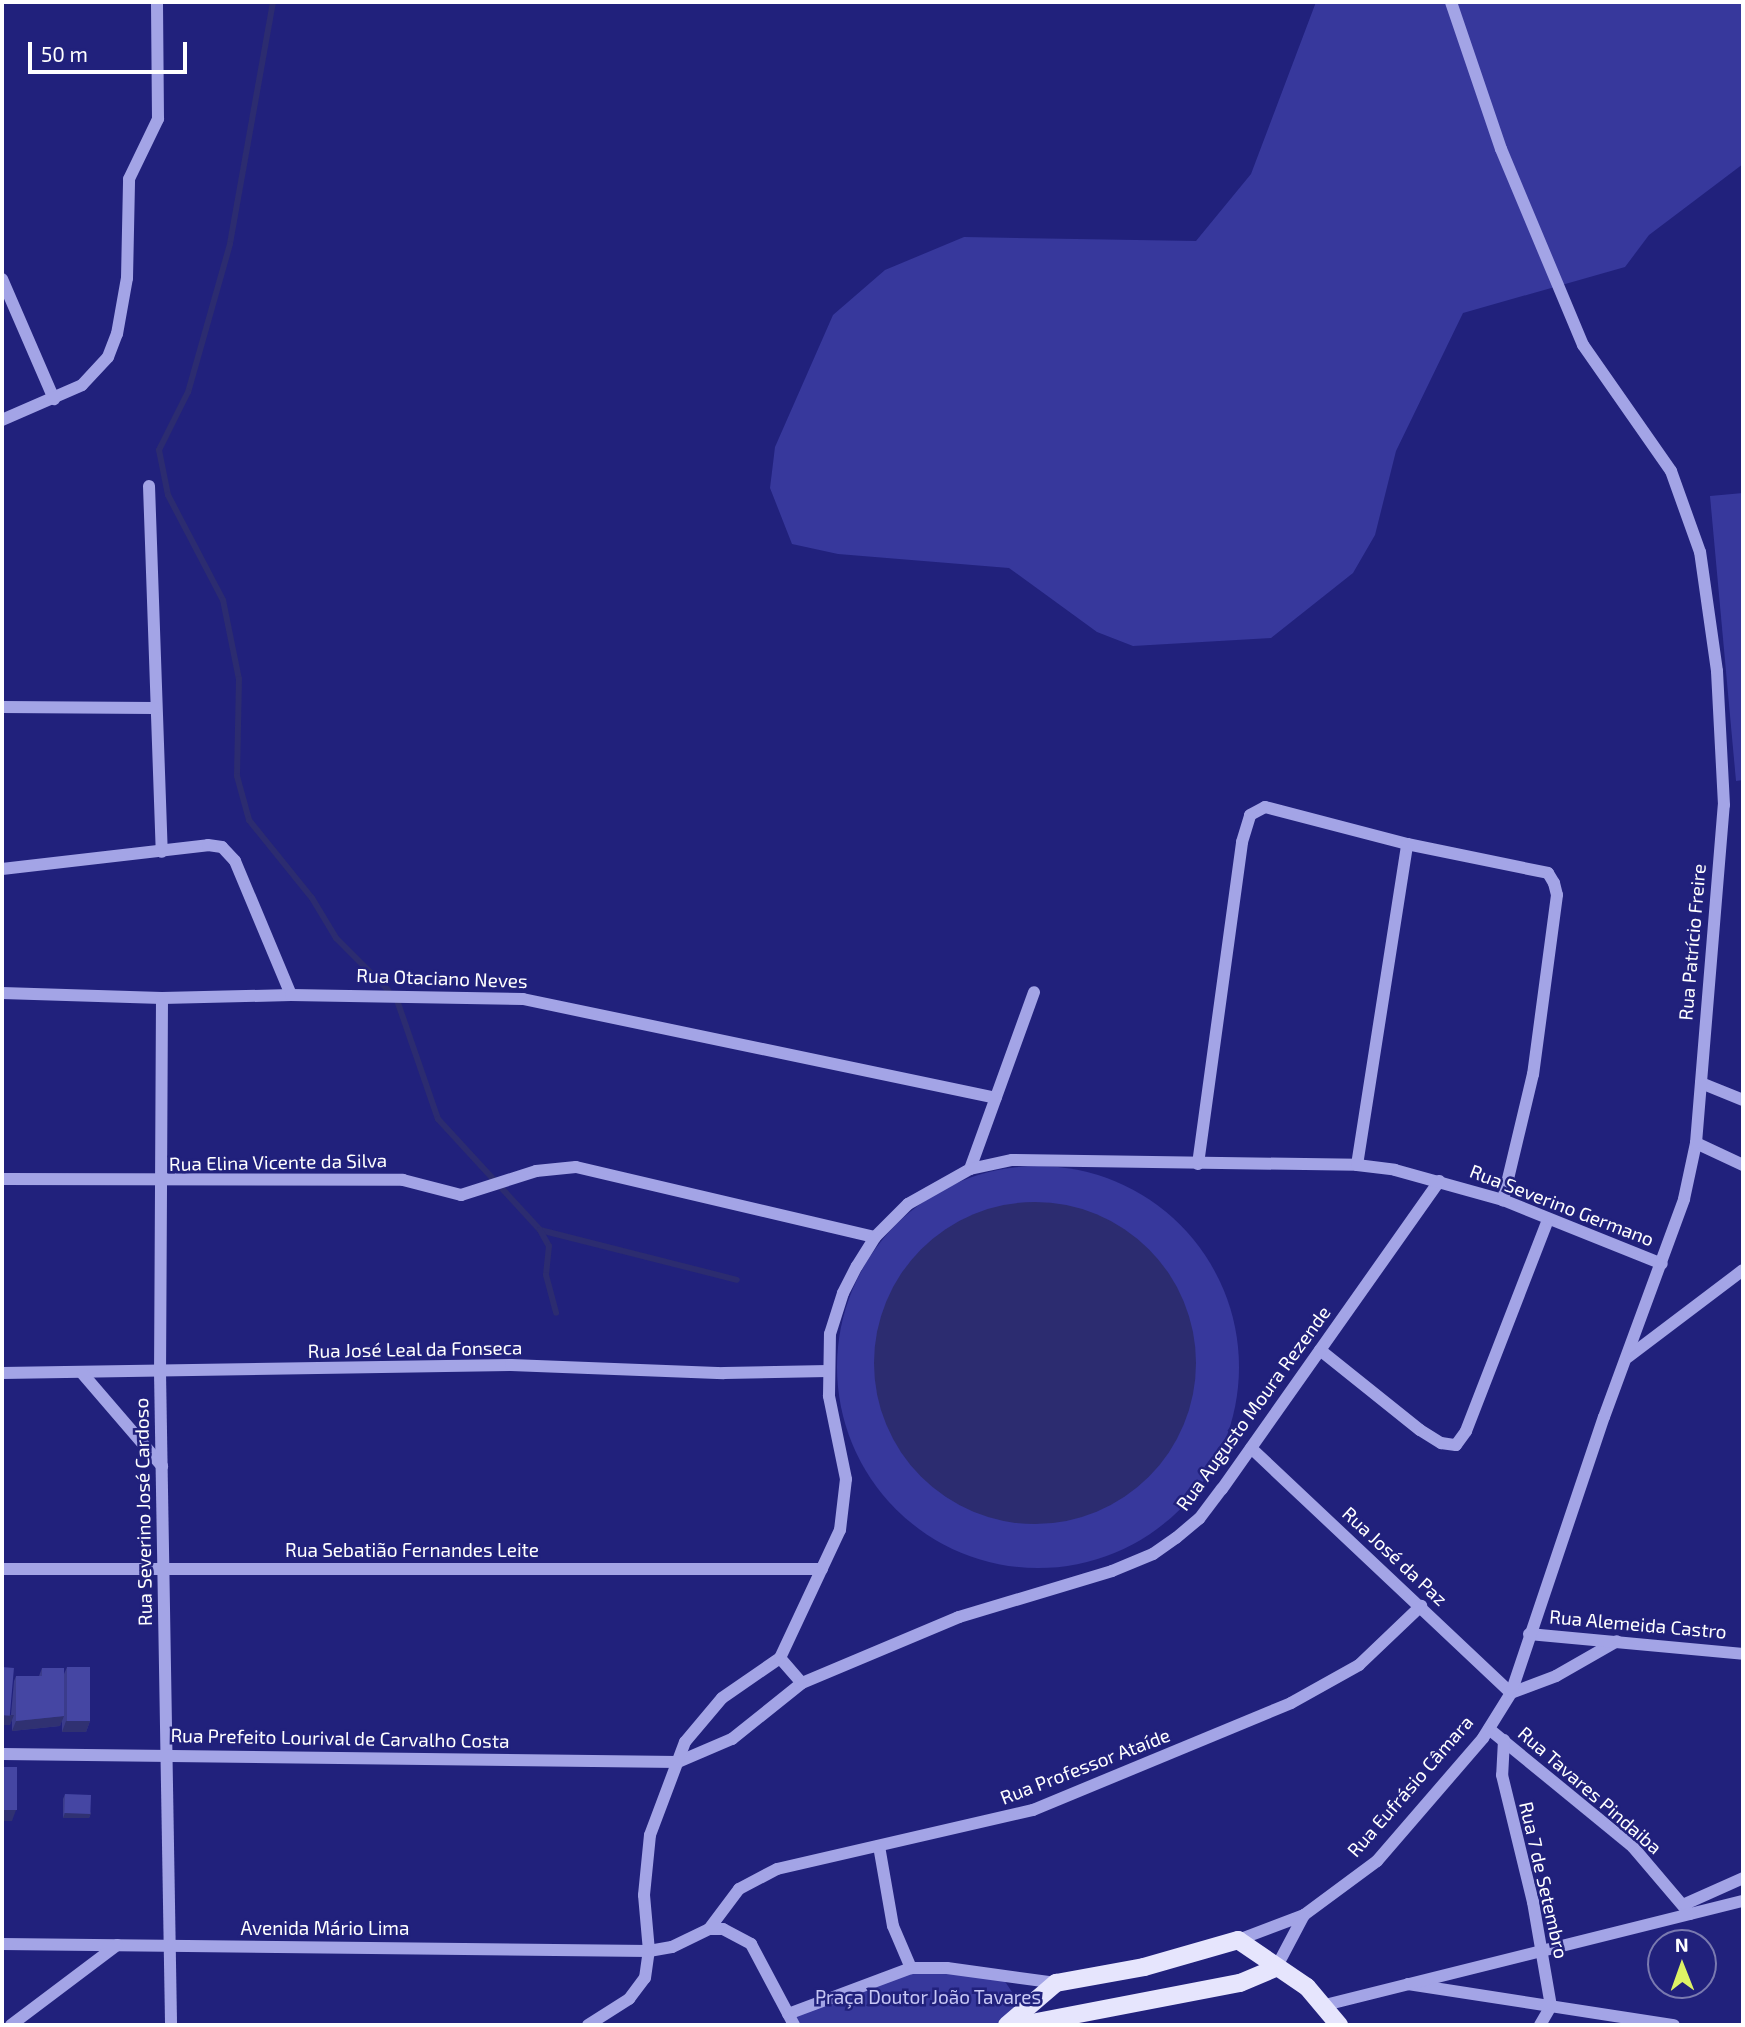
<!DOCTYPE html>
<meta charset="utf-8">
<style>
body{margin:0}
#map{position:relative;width:1745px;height:2027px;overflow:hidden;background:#21217c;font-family:"Exo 2",sans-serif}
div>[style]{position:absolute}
.green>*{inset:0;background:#37389c}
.round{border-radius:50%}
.water>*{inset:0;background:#2c2c70}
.stream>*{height:6px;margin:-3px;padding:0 3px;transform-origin:3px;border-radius:3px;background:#2c2c70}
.minor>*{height:12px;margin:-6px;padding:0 6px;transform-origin:6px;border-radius:6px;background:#a3a4e6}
.major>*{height:18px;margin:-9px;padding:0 9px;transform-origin:9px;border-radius:9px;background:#e6e5fd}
.wall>*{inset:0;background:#3b3c8c}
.shaded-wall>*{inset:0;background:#303172}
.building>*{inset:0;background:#4546a3;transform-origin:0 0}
span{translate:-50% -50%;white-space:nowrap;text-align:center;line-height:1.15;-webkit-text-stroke:5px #21217c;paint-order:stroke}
.street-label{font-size:19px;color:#fff}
.park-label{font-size:19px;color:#c7c7f5}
.frame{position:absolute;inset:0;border:4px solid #fff;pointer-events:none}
.north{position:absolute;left:1647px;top:1929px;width:70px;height:70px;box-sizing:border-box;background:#21217c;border:2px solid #7a7ab0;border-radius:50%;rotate:359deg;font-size:19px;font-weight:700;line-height:28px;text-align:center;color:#fff}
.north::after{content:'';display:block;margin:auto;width:24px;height:32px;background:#def365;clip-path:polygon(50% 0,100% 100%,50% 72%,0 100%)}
.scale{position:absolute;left:28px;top:42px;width:159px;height:32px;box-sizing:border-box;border:4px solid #fff;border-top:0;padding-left:9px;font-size:21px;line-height:24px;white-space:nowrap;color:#fff;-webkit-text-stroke:5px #21217c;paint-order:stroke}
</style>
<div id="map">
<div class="green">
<i style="clip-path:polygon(1316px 2px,1743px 2px,1743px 164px,1649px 235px,1625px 267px,1463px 313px,1396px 451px,1375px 535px,1353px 573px,1271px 638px,1133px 646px,1097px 632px,1009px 568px,838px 554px,792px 544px,770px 488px,775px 447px,833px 315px,885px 270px,964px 237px,1196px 241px,1251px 174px)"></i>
<i style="clip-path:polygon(1743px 493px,1743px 780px,1736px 781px,1710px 496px)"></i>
<i class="round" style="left:837px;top:1166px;width:402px;height:402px"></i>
<i style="clip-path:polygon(911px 1968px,1002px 1977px,1016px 1998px,1016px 2010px,1007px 2025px,794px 2025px,788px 2014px)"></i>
</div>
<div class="water">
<i class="round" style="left:874px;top:1202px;width:322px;height:322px"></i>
</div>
<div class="stream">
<i style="left:273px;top:2px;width:246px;rotate:100.1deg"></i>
<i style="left:230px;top:244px;width:154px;rotate:105.8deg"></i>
<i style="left:188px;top:392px;width:65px;rotate:116.6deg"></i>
<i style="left:159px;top:450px;width:46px;rotate:78.7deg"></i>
<i style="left:168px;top:495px;width:119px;rotate:62.4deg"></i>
<i style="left:223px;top:600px;width:81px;rotate:78.6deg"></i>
<i style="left:239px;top:679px;width:97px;rotate:91.2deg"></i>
<i style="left:237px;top:776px;width:46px;rotate:74.7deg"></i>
<i style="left:249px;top:820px;width:100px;rotate:51.1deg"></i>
<i style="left:312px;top:898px;width:47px;rotate:59deg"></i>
<i style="left:336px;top:938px;width:74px;rotate:45deg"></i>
<i style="left:398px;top:1003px;width:123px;rotate:71deg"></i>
<i style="left:438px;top:1119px;width:151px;rotate:47.4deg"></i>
<i style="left:540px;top:1230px;width:203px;rotate:14.2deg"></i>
<i style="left:540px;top:1230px;width:18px;rotate:61deg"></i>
<i style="left:549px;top:1246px;width:29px;rotate:96deg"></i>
<i style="left:546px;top:1275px;width:39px;rotate:75deg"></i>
</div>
<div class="minor">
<i style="left:2px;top:279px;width:131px;rotate:66.6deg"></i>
<i style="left:2px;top:420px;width:87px;rotate:-23.6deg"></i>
<i style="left:82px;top:385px;width:38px;rotate:-47deg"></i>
<i style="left:108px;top:357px;width:25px;rotate:-69deg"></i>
<i style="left:117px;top:334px;width:57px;rotate:-79.9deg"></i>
<i style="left:127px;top:278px;width:99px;rotate:-88.8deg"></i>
<i style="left:129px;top:179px;width:67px;rotate:-64.2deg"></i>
<i style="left:158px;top:119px;width:117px;rotate:-90.5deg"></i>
<i style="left:149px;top:486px;width:366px;rotate:88deg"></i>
<i style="left:2px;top:707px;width:152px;rotate:0.4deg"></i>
<i style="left:2px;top:869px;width:207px;rotate:-6.6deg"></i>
<i style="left:208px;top:845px;width:14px;rotate:8deg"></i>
<i style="left:222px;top:847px;width:19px;rotate:47deg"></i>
<i style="left:235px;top:861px;width:145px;rotate:67.3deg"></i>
<i style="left:2px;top:993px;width:160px;rotate:1.8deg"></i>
<i style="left:162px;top:998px;width:129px;rotate:-1.3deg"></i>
<i style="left:291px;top:995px;width:232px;rotate:1deg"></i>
<i style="left:523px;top:999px;width:483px;rotate:11.8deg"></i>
<i style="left:162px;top:998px;width:374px;rotate:90.3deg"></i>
<i style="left:160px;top:1372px;width:653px;rotate:89.03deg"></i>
<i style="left:1701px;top:1083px;width:45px;rotate:22deg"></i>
<i style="left:1696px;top:1143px;width:52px;rotate:25.1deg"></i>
<i style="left:1198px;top:1164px;width:325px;rotate:-82.2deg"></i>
<i style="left:1242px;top:842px;width:28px;rotate:-73deg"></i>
<i style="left:1250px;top:815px;width:17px;rotate:-28deg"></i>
<i style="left:1265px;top:807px;width:147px;rotate:14.6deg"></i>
<i style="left:1407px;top:844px;width:144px;rotate:11.6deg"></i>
<i style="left:1548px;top:873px;width:12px;rotate:59deg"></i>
<i style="left:1554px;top:883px;width:12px;rotate:76deg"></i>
<i style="left:1557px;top:895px;width:181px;rotate:97.6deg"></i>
<i style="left:1533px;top:1074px;width:130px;rotate:103.4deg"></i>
<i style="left:1357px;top:1165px;width:325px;rotate:-81.1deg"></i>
<i style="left:970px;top:1169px;width:188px;rotate:-70.1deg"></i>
<i style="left:2px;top:1179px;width:401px;rotate:0.1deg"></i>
<i style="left:403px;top:1180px;width:60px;rotate:14.5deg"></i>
<i style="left:461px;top:1195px;width:79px;rotate:-17.7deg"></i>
<i style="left:536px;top:1171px;width:40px;rotate:-5.7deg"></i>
<i style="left:576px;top:1167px;width:307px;rotate:13.2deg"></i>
<i style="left:1320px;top:1350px;width:128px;rotate:38.7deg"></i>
<i style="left:1420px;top:1430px;width:25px;rotate:32deg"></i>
<i style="left:1441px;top:1443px;width:15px;rotate:8deg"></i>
<i style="left:1456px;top:1445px;width:17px;rotate:-54deg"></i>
<i style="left:1466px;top:1431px;width:226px;rotate:-68.8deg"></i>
<i style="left:1628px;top:1357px;width:144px;rotate:-37.1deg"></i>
<i style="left:2px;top:1373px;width:509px;rotate:-0.9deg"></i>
<i style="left:511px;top:1365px;width:213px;rotate:2.2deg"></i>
<i style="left:724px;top:1373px;width:104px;rotate:-1.1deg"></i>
<i style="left:82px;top:1373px;width:123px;rotate:49.3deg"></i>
<i style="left:1251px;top:1448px;width:357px;rotate:43.3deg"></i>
<i style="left:1511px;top:1693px;width:48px;rotate:-20.7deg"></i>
<i style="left:1556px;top:1676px;width:70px;rotate:-29.8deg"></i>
<i style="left:2px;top:1569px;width:820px"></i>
<i style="left:1529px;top:1634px;width:215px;rotate:5.3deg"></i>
<i style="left:780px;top:1658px;width:33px;rotate:49deg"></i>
<i style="left:802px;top:1683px;width:170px;rotate:-22.8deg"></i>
<i style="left:959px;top:1617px;width:160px;rotate:-16.7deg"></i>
<i style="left:1112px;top:1571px;width:44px;rotate:-22.5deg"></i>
<i style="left:1153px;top:1554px;width:28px;rotate:-35deg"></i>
<i style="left:1176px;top:1538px;width:30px;rotate:-40deg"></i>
<i style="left:1199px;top:1519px;width:38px;rotate:-53deg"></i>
<i style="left:1222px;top:1489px;width:377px;rotate:-54.8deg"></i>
<i style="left:1489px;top:1729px;width:186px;rotate:39.3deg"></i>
<i style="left:1633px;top:1847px;width:88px;rotate:49.6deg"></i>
<i style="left:1504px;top:1740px;width:35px;rotate:93deg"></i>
<i style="left:1502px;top:1775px;width:131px;rotate:76.3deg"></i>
<i style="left:1533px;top:1902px;width:106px;rotate:80.2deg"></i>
<i style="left:1551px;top:2006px;width:22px;rotate:120deg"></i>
<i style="left:2px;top:1754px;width:676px;rotate:0.68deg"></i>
<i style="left:678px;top:1762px;width:59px;rotate:-23.1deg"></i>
<i style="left:732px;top:1739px;width:90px;rotate:-38.7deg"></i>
<i style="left:879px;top:1846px;width:81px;rotate:80.1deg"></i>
<i style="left:893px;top:1926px;width:46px;rotate:66.8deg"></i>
<i style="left:1685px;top:1904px;width:64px;rotate:-24.1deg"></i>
<i style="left:709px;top:1929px;width:50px;rotate:-53.1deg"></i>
<i style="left:739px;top:1889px;width:43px;rotate:-27.8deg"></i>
<i style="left:777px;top:1869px;width:263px;rotate:-13deg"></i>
<i style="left:1033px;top:1810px;width:279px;rotate:-22.5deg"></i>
<i style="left:1291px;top:1703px;width:78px;rotate:-29.2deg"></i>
<i style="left:1359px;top:1665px;width:86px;rotate:-43.6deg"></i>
<i style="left:1238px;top:1940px;width:71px;rotate:-20.7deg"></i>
<i style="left:1304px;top:1915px;width:91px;rotate:-36.5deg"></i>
<i style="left:1377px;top:1861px;width:162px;rotate:-49.2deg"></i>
<i style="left:1483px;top:1738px;width:53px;rotate:-58.1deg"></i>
<i style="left:1511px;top:1693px;width:291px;rotate:-71.4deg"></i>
<i style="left:1604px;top:1417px;width:232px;rotate:-69.8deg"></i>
<i style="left:1684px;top:1199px;width:57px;rotate:-77.9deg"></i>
<i style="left:1696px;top:1143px;width:339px;rotate:-85.3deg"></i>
<i style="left:1724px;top:805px;width:134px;rotate:-93deg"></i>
<i style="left:1717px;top:671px;width:120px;rotate:-98.1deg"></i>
<i style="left:1700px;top:552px;width:86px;rotate:-109.7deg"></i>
<i style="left:1671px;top:471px;width:154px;rotate:-124.9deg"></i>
<i style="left:1583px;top:345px;width:212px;rotate:-112.7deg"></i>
<i style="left:1501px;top:149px;width:155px;rotate:-108.8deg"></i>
<i style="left:2px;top:1944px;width:647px;rotate:0.62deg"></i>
<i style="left:649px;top:1951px;width:23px;rotate:-10deg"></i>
<i style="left:672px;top:1947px;width:41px;rotate:-25.9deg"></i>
<i style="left:709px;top:1929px;width:14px"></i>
<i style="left:723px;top:1929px;width:32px;rotate:28deg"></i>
<i style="left:751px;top:1944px;width:92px;rotate:62deg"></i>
<i style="left:1276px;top:1968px;width:60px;rotate:-62.2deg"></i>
<i style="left:1408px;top:1984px;width:269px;rotate:8.8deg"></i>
<i style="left:1325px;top:2005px;width:431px;rotate:-14deg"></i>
<i style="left:788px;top:2014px;width:131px;rotate:-20.5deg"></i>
<i style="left:911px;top:1968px;width:36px"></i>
<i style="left:947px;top:1968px;width:110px;rotate:7.8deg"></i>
<i style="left:11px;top:2025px;width:133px;rotate:-37deg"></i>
<i style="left:588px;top:2025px;width:49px;rotate:-32.4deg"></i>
<i style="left:629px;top:1999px;width:26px;rotate:-53deg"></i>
<i style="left:645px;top:1978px;width:27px;rotate:-82deg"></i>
<i style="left:649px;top:1951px;width:56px;rotate:-95.1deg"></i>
<i style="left:644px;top:1895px;width:60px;rotate:-84.3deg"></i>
<i style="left:650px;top:1835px;width:99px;rotate:-69.4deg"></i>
<i style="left:685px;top:1742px;width:57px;rotate:-49.9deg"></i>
<i style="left:722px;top:1698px;width:70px;rotate:-34.6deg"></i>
<i style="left:780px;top:1658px;width:141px;rotate:-64.9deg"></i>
<i style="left:840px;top:1530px;width:51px;rotate:-83.3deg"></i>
<i style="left:846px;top:1479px;width:85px;rotate:-101.6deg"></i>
<i style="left:829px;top:1396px;width:62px;rotate:-89.1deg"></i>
<i style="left:830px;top:1334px;width:43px;rotate:-72.4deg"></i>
<i style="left:843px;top:1293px;width:30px;rotate:-63deg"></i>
<i style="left:857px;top:1266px;width:34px;rotate:-58deg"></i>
<i style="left:875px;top:1237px;width:47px;rotate:-45deg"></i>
<i style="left:908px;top:1204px;width:71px;rotate:-29.4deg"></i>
<i style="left:970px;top:1169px;width:43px;rotate:-12.1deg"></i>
<i style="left:1012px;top:1160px;width:345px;rotate:0.8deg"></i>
<i style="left:1357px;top:1165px;width:38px;rotate:7deg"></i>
<i style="left:1395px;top:1170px;width:112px;rotate:15.5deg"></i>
<i style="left:1503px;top:1200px;width:171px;rotate:21.9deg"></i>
</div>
<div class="major">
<i style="left:1007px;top:2025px;width:65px;rotate:-40.6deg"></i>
<i style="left:1056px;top:1983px;width:89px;rotate:-10.3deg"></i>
<i style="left:1144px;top:1967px;width:98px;rotate:-16deg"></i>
<i style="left:1238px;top:1940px;width:83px;rotate:34.3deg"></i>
<i style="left:1307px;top:1987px;width:50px;rotate:49.9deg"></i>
<i style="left:1021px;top:2025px;width:223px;rotate:-10.9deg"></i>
<i style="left:1240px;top:1983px;width:39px;rotate:-23deg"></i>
</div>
<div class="wall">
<i style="clip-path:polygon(67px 1667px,90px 1721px,86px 1732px,62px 1732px,62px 1720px,60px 1726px,12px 1731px,12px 1719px,10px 1725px,14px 1681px,16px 1676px,39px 1676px,42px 1668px,64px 1674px)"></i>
<i style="clip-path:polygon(65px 1794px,91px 1813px,89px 1818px,63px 1818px,63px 1799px)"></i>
</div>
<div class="shaded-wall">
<i style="clip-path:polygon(2px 1715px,14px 1715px,10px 1725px,2px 1725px)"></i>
<i style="clip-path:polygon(64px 1716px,60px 1726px,12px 1731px,16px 1721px)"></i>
<i style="clip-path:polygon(66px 1721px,90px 1721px,86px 1732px,62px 1732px)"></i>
<i style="clip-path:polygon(2px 1810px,16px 1810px,12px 1821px,2px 1821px)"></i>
<i style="clip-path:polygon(65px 1813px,91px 1813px,89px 1818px,63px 1818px)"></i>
</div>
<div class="building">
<i style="left:2px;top:1667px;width:12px;height:48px;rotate:5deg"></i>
<i style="left:67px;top:1667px;width:23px;height:54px"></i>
<i style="clip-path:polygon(42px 1668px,64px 1668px,64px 1716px,16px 1721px,16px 1676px,42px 1676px)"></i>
<i style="left:2px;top:1767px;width:15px;height:43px"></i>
<i style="left:65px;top:1794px;width:26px;height:19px;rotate:2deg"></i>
</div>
<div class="street-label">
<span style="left:1692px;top:942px;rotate:-85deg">Rua Patrício Freire</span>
<span style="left:442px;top:978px;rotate:2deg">Rua Otaciano Neves</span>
<span style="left:278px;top:1162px;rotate:-1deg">Rua Elina Vicente da Silva</span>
<span style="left:1562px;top:1205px;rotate:21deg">Rua Severino Germano</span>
<span style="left:415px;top:1349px;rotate:-1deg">Rua José Leal da Fonseca</span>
<span style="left:1253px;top:1408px;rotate:-54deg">Rua Augusto Moura Rezende</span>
<span style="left:143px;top:1512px;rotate:-91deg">Rua Severino José Cardoso</span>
<span style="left:412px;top:1550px">Rua Sebatião Fernandes Leite</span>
<span style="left:1395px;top:1556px;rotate:43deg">Rua José da Paz</span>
<span style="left:1638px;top:1624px;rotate:5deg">Rua Alemeida Castro</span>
<span style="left:340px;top:1738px;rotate:1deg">Rua Prefeito Lourival de Carvalho Costa</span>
<span style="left:1085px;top:1766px;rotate:-21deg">Rua Professor Ataíde</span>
<span style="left:1410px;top:1786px;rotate:-49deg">Rua Eufrásio Câmara</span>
<span style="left:1590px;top:1790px;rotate:41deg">Rua Tavares Pindaiba</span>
<span style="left:1544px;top:1880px;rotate:77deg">Rua 7 de Setembro</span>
<span style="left:325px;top:1928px">Avenida Mário Lima</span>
</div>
<div class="park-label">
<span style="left:928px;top:1997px">Praça Doutor João Tavares</span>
</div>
<div class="frame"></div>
<div class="north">N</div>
<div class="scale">50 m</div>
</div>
